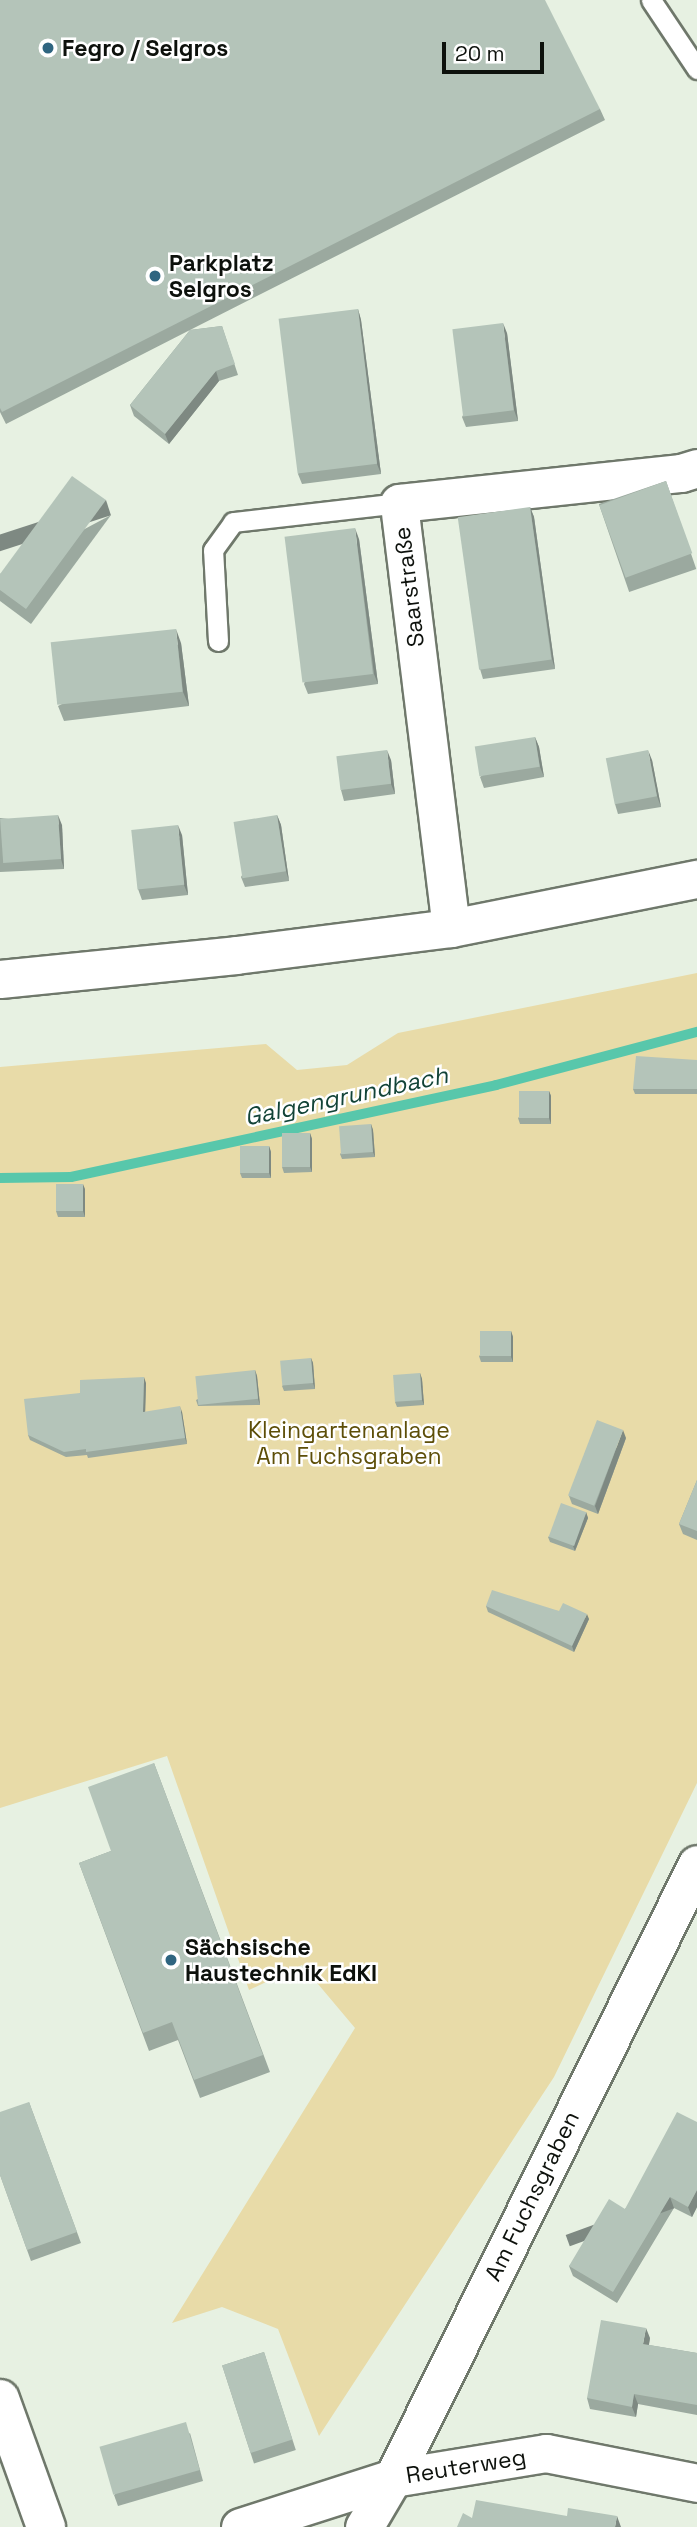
<!DOCTYPE html>
<meta charset="utf-8">
<style>
body{margin:0}
#map{position:relative;width:697px;height:2527px;overflow:hidden;background:#e7f1e2;font-family:"Space Grotesk",sans-serif}
div>[style]{position:absolute}
.green>*{inset:0;background:#e8dba8}
.stream>*{height:10px;margin:-5px;padding:0 5px;transform-origin:5px;border-radius:5px;background:#58c7ab}
.roads{filter:drop-shadow(2px 0 #6f786b) drop-shadow(-2px 0 #6f786b) drop-shadow(0 2px #6f786b) drop-shadow(0 -2px #6f786b)}
.lane>*{height:19px;margin:-9.5px;padding:0 9.5px;transform-origin:9.5px;border-radius:9.5px;background:#fff}
.street>*{height:37px;margin:-18.5px;padding:0 18.5px;transform-origin:18.5px;border-radius:18.5px;background:#fff}
.secondary>*{height:38px;margin:-19px;padding:0 19px;transform-origin:19px;border-radius:19px;background:#fff}
.wall>*{inset:0;background:#9ba99f;transform-origin:0 0}
.shaded-wall>*{inset:0;background:#7e8982;transform-origin:0 0}
.building>*{inset:0;background:#b4c4b9;transform-origin:0 0}
.dots>*{width:19px;height:19px;translate:-50% -50%;box-sizing:border-box;border:4px solid #fff;border-radius:50%}
span{translate:-50% -50%;white-space:nowrap;text-align:center;line-height:1.15;-webkit-text-stroke:5px #fff;paint-order:stroke}
.poi-label{font-size:23px;color:#0d110c;font-weight:700}
.left{translate:0 -50%;text-align:left}
.street-label{font-size:23px;color:#0d110c}
.park-label{font-size:23px;color:#5d4e08}
.water-label{font-size:24px;color:#124337;font-style:italic}
.scale{position:absolute;left:442px;top:42px;width:102px;height:32px;box-sizing:border-box;border:4px solid #0d110c;border-top:0;padding-left:9px;font-size:21px;line-height:24px;white-space:nowrap;color:#0d110c;-webkit-text-stroke:5px #fff;paint-order:stroke}
</style>
<div id="map">
<div class="green">
<i style="clip-path:polygon(697px 973px,697px 1783px,554px 2077px,319px 2436px,278px 2329px,222px 2307px,172px 2323px,355px 2028px,302px 1965px,249px 1990px,167px 1756px,0 1808px,0 1067px,266px 1044px,297px 1070px,347px 1065px,398px 1033px)"></i>
</div>
<div class="stream">
<i style="left:0;top:1178px;width:71px;rotate:-0.8deg"></i>
<i style="left:71px;top:1177px;width:435px;rotate:-12.2deg"></i>
<i style="left:496px;top:1085px;width:208px;rotate:-14.8deg"></i>
</div>
<div class="roads">
<div class="lane">
<i style="left:651px;top:0;width:83px;rotate:56.3deg"></i>
<i style="left:218px;top:641px;width:91px;rotate:-93.1deg"></i>
<i style="left:213px;top:550px;width:34px;rotate:-54deg"></i>
<i style="left:233px;top:522px;width:167px;rotate:-6.5deg"></i>
</div>
<div class="street">
<i style="left:451px;top:928px;width:428px;rotate:-97deg"></i>
<i style="left:399px;top:503px;width:284px;rotate:-6.1deg"></i>
<i style="left:681px;top:473px;width:17px;rotate:-17deg"></i>
<i style="left:0;top:979px;width:237px;rotate:-5.8deg"></i>
<i style="left:236px;top:955px;width:217px;rotate:-7.2deg"></i>
<i style="left:451px;top:928px;width:251px;rotate:-11.3deg"></i>
<i style="left:240px;top:2527px;width:161px;rotate:-17.8deg"></i>
<i style="left:393px;top:2478px;width:155px;rotate:-9.3deg"></i>
<i style="left:546px;top:2453px;width:154px;rotate:11.2deg"></i>
<i style="left:364px;top:2527px;width:57px;rotate:-59.4deg"></i>
<i style="left:393px;top:2478px;width:685px;rotate:-63.66deg"></i>
</div>
<div class="secondary">
<i style="left:0;top:2399px;width:136px;rotate:70.2deg"></i>
</div>
</div>
<div class="wall">
<i style="clip-path:polygon(0 0,600px 109px,605px 120px,190px 330px,222px 326px,238px 375px,219px 381px,169px 444px,134px 416px,130px 405px,190px 330px,6px 424px,0 412px)"></i>
<i style="clip-path:polygon(358px 309px,361px 320px,381px 474px,302px 484px,298px 474px)"></i>
<i style="clip-path:polygon(507px 333px,518px 421px,466px 427px,462px 417px)"></i>
<i style="left:666px;top:481px;width:93px;height:71px;rotate:71deg"></i>
<i style="clip-path:polygon(530px 507px,534px 517px,555px 669px,483px 679px,480px 669px)"></i>
<i style="clip-path:polygon(111px 515px,31px 624px,0 601px,0 574px)"></i>
<i style="clip-path:polygon(359px 539px,378px 684px,308px 694px,304px 684px)"></i>
<i style="clip-path:polygon(181px 643px,189px 706px,64px 721px,58px 706px)"></i>
<i style="clip-path:polygon(535px 737px,539px 747px,544px 777px,484px 788px,480px 777px)"></i>
<i style="clip-path:polygon(391px 760px,395px 794px,344px 801px,341px 790px)"></i>
<i style="clip-path:polygon(652px 760px,661px 807px,618px 814px,615px 804px)"></i>
<i style="clip-path:polygon(277px 815px,281px 825px,289px 881px,245px 887px,241px 877px)"></i>
<i style="clip-path:polygon(0 818px,62px 825px,64px 869px,0 872px)"></i>
<i style="clip-path:polygon(182px 835px,188px 895px,142px 900px,138px 889px)"></i>
<i style="clip-path:polygon(697px 1060px,697px 1094px,635px 1094px,633px 1089px)"></i>
<i style="clip-path:polygon(549px 1091px,551px 1096px,551px 1124px,520px 1124px,518px 1118px)"></i>
<i style="clip-path:polygon(371px 1124px,373px 1130px,375px 1157px,342px 1159px,340px 1154px)"></i>
<i style="clip-path:polygon(310px 1133px,312px 1139px,312px 1172px,284px 1173px,282px 1167px)"></i>
<i style="clip-path:polygon(269px 1146px,271px 1152px,271px 1178px,242px 1178px,240px 1173px)"></i>
<i style="clip-path:polygon(85px 1189px,85px 1217px,58px 1217px,56px 1211px)"></i>
<i style="clip-path:polygon(511px 1331px,513px 1337px,513px 1362px,481px 1362px,479px 1356px)"></i>
<i style="clip-path:polygon(311px 1358px,313px 1363px,315px 1389px,284px 1391px,282px 1386px)"></i>
<i style="clip-path:polygon(255px 1370px,257px 1376px,260px 1405px,198px 1406px,196px 1400px)"></i>
<i style="clip-path:polygon(420px 1373px,422px 1379px,424px 1405px,397px 1407px,395px 1402px)"></i>
<i style="clip-path:polygon(146px 1383px,145px 1412px,182px 1412px,187px 1444px,88px 1458px,87px 1455px,66px 1457px,30px 1440px,28px 1435px,80px 1393px)"></i>
<i style="clip-path:polygon(626px 1438px,598px 1514px,572px 1504px,569px 1496px)"></i>
<i style="clip-path:polygon(697px 1480px,697px 1540px,683px 1534px,679px 1524px)"></i>
<i style="clip-path:polygon(586px 1512px,588px 1518px,575px 1551px,550px 1542px,548px 1537px)"></i>
<i style="clip-path:polygon(486px 1606px,559px 1611px,589px 1619px,574px 1652px,488px 1612px)"></i>
<i style="clip-path:polygon(154px 1763px,270px 2072px,200px 2098px,178px 2040px,149px 2051px,79px 1863px,111px 1851px)"></i>
<i style="clip-path:polygon(29px 2102px,81px 2243px,31px 2261px,0 2175px)"></i>
<i style="clip-path:polygon(697px 2122px,697px 2207px,692px 2217px,674px 2208px,617px 2303px,573px 2276px,569px 2266px,625px 2209px)"></i>
<i style="clip-path:polygon(650px 2338px,649px 2345px,697px 2353px,697px 2415px,638px 2404px,636px 2417px,590px 2409px,587px 2398px)"></i>
<i style="left:264px;top:2352px;width:103px;height:44px;rotate:72deg"></i>
<i style="clip-path:polygon(190px 2433px,203px 2481px,118px 2506px,114px 2495px)"></i>
</div>
<div class="shaded-wall">
<i style="clip-path:polygon(358px 309px,361px 320px,381px 474px,377px 464px)"></i>
<i style="clip-path:polygon(503px 323px,507px 333px,518px 421px,514px 410px)"></i>
<i style="clip-path:polygon(216px 371px,219px 381px,169px 444px,165px 434px)"></i>
<i style="left:106px;top:500px;width:16px;height:135px;rotate:72deg"></i>
<i style="clip-path:polygon(530px 507px,534px 517px,555px 669px,552px 659px)"></i>
<i style="clip-path:polygon(355px 528px,359px 539px,378px 684px,374px 674px)"></i>
<i style="clip-path:polygon(176px 629px,181px 643px,189px 706px,183px 692px)"></i>
<i style="clip-path:polygon(535px 737px,539px 747px,544px 777px,540px 767px)"></i>
<i style="clip-path:polygon(387px 750px,391px 760px,395px 794px,391px 784px)"></i>
<i style="clip-path:polygon(648px 750px,652px 760px,661px 807px,657px 796px)"></i>
<i style="clip-path:polygon(58px 815px,62px 825px,64px 869px,61px 859px)"></i>
<i style="clip-path:polygon(277px 815px,281px 825px,289px 881px,286px 871px)"></i>
<i style="clip-path:polygon(178px 825px,182px 835px,188px 895px,184px 885px)"></i>
<i style="clip-path:polygon(549px 1091px,551px 1096px,551px 1124px,549px 1118px)"></i>
<i style="clip-path:polygon(371px 1124px,373px 1130px,375px 1157px,373px 1152px)"></i>
<i style="clip-path:polygon(310px 1133px,312px 1139px,312px 1172px,310px 1167px)"></i>
<i style="clip-path:polygon(269px 1146px,271px 1152px,271px 1178px,269px 1173px)"></i>
<i style="clip-path:polygon(83px 1184px,85px 1189px,85px 1217px,83px 1211px)"></i>
<i style="clip-path:polygon(511px 1331px,513px 1337px,513px 1362px,511px 1357px)"></i>
<i style="clip-path:polygon(311px 1358px,313px 1363px,315px 1389px,313px 1383px)"></i>
<i style="clip-path:polygon(255px 1370px,257px 1376px,260px 1405px,258px 1399px)"></i>
<i style="clip-path:polygon(420px 1373px,422px 1379px,424px 1405px,422px 1400px)"></i>
<i style="clip-path:polygon(144px 1377px,146px 1383px,145px 1418px,143px 1412px)"></i>
<i style="clip-path:polygon(180px 1406px,182px 1412px,187px 1444px,185px 1438px)"></i>
<i style="clip-path:polygon(623px 1430px,626px 1438px,598px 1514px,595px 1506px)"></i>
<i style="clip-path:polygon(586px 1512px,588px 1518px,575px 1551px,573px 1546px)"></i>
<i style="clip-path:polygon(587px 1614px,589px 1619px,574px 1652px,572px 1646px)"></i>
<i style="clip-path:polygon(697px 2190px,697px 2207px,692px 2217px,688px 2207px)"></i>
<i style="left:670px;top:2197px;width:12px;height:111px;rotate:70deg"></i>
<i style="clip-path:polygon(646px 2328px,650px 2338px,647px 2354px,643px 2344px)"></i>
<i style="clip-path:polygon(634px 2394px,638px 2404px,636px 2417px,632px 2407px)"></i>
<i style="clip-path:polygon(617px 2516px,621px 2527px,615px 2527px)"></i>
</div>
<div class="building">
<i style="clip-path:polygon(0 0,545px 0,600px 109px,2px 412px,0 408px)"></i>
<i style="left:358px;top:309px;width:156px;height:80px;rotate:83deg"></i>
<i style="left:503px;top:323px;width:88px;height:51px;rotate:83deg"></i>
<i style="clip-path:polygon(222px 326px,235px 364px,216px 371px,165px 434px,130px 405px,190px 330px)"></i>
<i style="clip-path:polygon(72px 476px,106px 500px,26px 609px,0 590px,0 574px)"></i>
<i style="left:666px;top:481px;width:77px;height:71px;rotate:70deg"></i>
<i style="left:530px;top:507px;width:154px;height:73px;rotate:82deg"></i>
<i style="left:355px;top:528px;width:147px;height:71px;rotate:83deg"></i>
<i style="left:176px;top:629px;width:63px;height:126px;rotate:84deg"></i>
<i style="left:535px;top:737px;width:30px;height:61px;rotate:81deg"></i>
<i style="left:387px;top:750px;width:34px;height:51px;rotate:83deg"></i>
<i style="left:648px;top:750px;width:47px;height:43px;rotate:79deg"></i>
<i style="left:58px;top:815px;width:44px;height:58px;rotate:86deg"></i>
<i style="left:277px;top:815px;width:57px;height:44px;rotate:81deg"></i>
<i style="left:178px;top:825px;width:60px;height:47px;rotate:84deg"></i>
<i style="clip-path:polygon(636px 1056px,697px 1060px,697px 1089px,633px 1089px)"></i>
<i style="left:519px;top:1091px;width:30px;height:27px"></i>
<i style="left:371px;top:1124px;width:28px;height:32px;rotate:86deg"></i>
<i style="left:310px;top:1133px;width:34px;height:28px;rotate:90deg"></i>
<i style="left:240px;top:1146px;width:29px;height:27px"></i>
<i style="left:56px;top:1184px;width:27px;height:27px"></i>
<i style="left:480px;top:1331px;width:31px;height:25px"></i>
<i style="left:311px;top:1358px;width:25px;height:31px;rotate:85deg"></i>
<i style="left:255px;top:1370px;width:29px;height:60px;rotate:84deg"></i>
<i style="left:420px;top:1373px;width:27px;height:27px;rotate:86deg"></i>
<i style="clip-path:polygon(144px 1377px,143px 1412px,180px 1406px,185px 1438px,86px 1452px,86px 1449px,64px 1452px,28px 1435px,24px 1399px,80px 1393px,80px 1380px)"></i>
<i style="left:597px;top:1420px;width:28px;height:81px;rotate:21deg"></i>
<i style="clip-path:polygon(697px 1480px,697px 1531px,679px 1524px)"></i>
<i style="left:561px;top:1503px;width:27px;height:36px;rotate:20deg"></i>
<i style="clip-path:polygon(492px 1590px,559px 1611px,563px 1603px,587px 1614px,572px 1646px,486px 1606px)"></i>
<i style="clip-path:polygon(154px 1763px,263px 2055px,194px 2080px,172px 2022px,143px 2033px,79px 1863px,111px 1851px,88px 1787px)"></i>
<i style="clip-path:polygon(29px 2102px,77px 2232px,27px 2250px,0 2175px,0 2112px)"></i>
<i style="clip-path:polygon(677px 2112px,697px 2122px,697px 2190px,688px 2207px,670px 2197px,613px 2292px,569px 2266px,609px 2199px,625px 2209px)"></i>
<i style="clip-path:polygon(601px 2320px,646px 2328px,643px 2344px,697px 2353px,697px 2405px,634px 2394px,632px 2407px,587px 2398px)"></i>
<i style="left:264px;top:2352px;width:92px;height:44px;rotate:72deg"></i>
<i style="left:186px;top:2422px;width:50px;height:90px;rotate:74deg"></i>
<i style="clip-path:polygon(476px 2500px,567px 2516px,568px 2508px,617px 2516px,615px 2527px,457px 2527px,463px 2513px,472px 2518px)"></i>
</div>
<div class="dots">
<i style="left:48px;top:48px;background:#2f6580"></i>
<i style="left:155px;top:276px;background:#2f6580"></i>
<i style="left:171px;top:1960px;background:#2f6580"></i>
</div>
<div class="poi-label">
<span class="left" style="left:62px;top:48px">Fegro / Selgros</span>
<span class="left" style="left:169px;top:276px">Parkplatz<br>Selgros</span>
<span class="left" style="left:185px;top:1960px">Sächsische<br>Haustechnik EdKI</span>
</div>
<div class="street-label">
<span style="left:409px;top:587px;rotate:-97deg">Saarstraße</span>
<span style="left:532px;top:2196px;rotate:-64deg">Am Fuchsgraben</span>
<span style="left:466px;top:2466px;rotate:-9deg">Reuterweg</span>
</div>
<div class="park-label">
<span style="left:349px;top:1443px">Kleingartenanlage<br>Am Fuchsgraben</span>
</div>
<div class="water-label">
<span style="left:346px;top:1096px;rotate:-12deg">Galgengrundbach</span>
</div>
<div class="scale">20 m</div>
</div>
